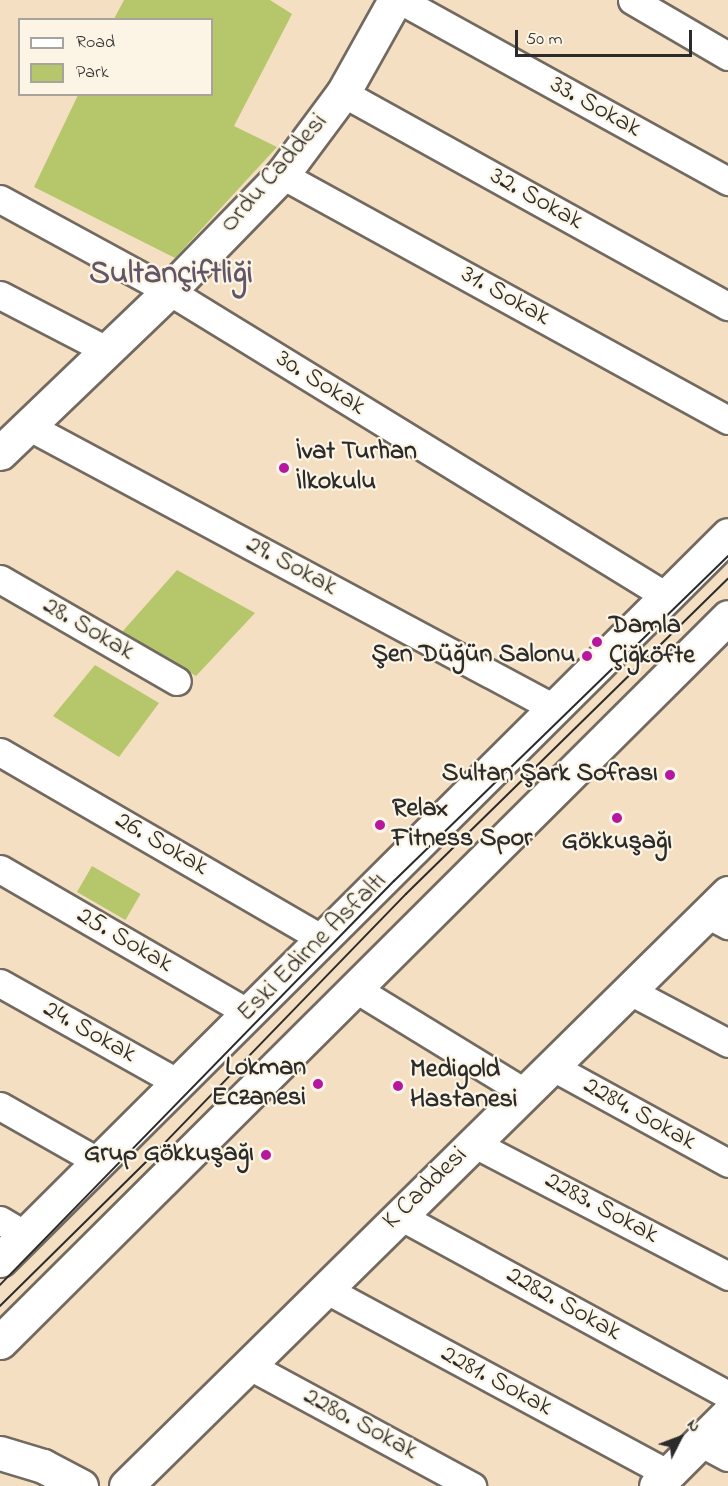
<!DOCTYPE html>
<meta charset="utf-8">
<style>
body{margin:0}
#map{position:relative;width:728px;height:1486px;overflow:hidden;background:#f5dfc3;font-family:"Indie Flower",sans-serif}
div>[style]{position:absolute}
.green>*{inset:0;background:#b6c76b;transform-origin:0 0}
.roads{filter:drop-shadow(2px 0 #726a60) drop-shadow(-2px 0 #726a60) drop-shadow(0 2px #726a60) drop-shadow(0 -2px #726a60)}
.street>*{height:27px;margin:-13.5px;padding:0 13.5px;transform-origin:13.5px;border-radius:13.5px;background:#fff}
.secondary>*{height:33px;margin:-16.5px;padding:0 16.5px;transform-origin:16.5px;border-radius:16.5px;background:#fff}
.primary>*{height:33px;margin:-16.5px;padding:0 16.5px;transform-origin:16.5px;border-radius:16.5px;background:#fff}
.tram>*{height:1.5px;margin:-0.75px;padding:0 0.75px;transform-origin:0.75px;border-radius:0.75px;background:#2b2b2b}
.dots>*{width:16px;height:16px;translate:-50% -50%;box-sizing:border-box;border:3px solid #fcf5e5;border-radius:50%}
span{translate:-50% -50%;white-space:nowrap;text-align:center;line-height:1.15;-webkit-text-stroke:4.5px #fcf5e5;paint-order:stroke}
.street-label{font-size:26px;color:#2b2b2b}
.poi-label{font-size:26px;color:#2b2b2b;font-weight:700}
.left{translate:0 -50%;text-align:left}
.right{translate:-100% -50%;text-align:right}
.district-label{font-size:32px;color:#615568;font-weight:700}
.legend{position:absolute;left:18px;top:18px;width:195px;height:78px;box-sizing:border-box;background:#fcf5e5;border:2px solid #a8a49b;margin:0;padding:8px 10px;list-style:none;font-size:18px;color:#2b2b2b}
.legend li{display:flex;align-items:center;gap:12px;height:30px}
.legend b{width:30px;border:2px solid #a8a49b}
.north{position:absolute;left:650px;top:1408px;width:60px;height:60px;-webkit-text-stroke:4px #fcf5e5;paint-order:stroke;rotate:48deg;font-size:16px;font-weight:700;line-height:24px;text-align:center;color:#2b2b2b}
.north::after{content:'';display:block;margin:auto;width:21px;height:27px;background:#2b2b2b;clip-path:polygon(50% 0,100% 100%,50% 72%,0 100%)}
.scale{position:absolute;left:515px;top:30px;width:177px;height:27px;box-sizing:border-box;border:3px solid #2b2b2b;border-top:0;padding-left:8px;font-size:18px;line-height:21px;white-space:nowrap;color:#2b2b2b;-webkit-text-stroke:4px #fcf5e5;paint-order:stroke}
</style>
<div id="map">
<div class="green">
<i style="clip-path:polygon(124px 0,270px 0,292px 14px,234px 126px,277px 147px,175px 258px,34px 187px,78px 95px,212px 94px,212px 20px,114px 19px)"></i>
<i style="clip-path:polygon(177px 570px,255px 613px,196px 676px,122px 632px)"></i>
<i style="clip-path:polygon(95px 665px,159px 703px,119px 757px,53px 716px)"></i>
<i style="left:92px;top:866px;width:56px;height:30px;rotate:30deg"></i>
</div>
<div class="roads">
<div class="street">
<i style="left:400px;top:0;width:375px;rotate:28.9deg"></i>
<i style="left:632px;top:0;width:111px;rotate:30.3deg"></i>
<i style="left:343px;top:93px;width:440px;rotate:29deg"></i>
<i style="left:282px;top:175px;width:509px;rotate:28.78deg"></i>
<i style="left:0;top:199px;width:192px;rotate:28.6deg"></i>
<i style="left:169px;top:291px;width:583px;rotate:31.54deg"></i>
<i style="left:0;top:295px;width:119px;rotate:27.4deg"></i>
<i style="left:28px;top:426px;width:597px;rotate:28.2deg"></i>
<i style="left:0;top:579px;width:204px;rotate:30deg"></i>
<i style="left:0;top:752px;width:372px;rotate:30.1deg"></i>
<i style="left:0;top:869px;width:287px;rotate:30.1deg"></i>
<i style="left:707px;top:914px;width:24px;rotate:28deg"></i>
<i style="left:0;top:983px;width:204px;rotate:29.3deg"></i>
<i style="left:356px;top:989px;width:197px;rotate:31.5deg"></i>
<i style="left:628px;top:990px;width:113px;rotate:27.9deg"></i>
<i style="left:551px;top:1066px;width:202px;rotate:28.7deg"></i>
<i style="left:0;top:1106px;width:114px;rotate:29.5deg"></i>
<i style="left:473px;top:1143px;width:288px;rotate:27.5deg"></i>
<i style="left:398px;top:1215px;width:376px;rotate:28.6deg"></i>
<i style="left:0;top:1220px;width:29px;rotate:31deg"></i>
<i style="left:325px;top:1289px;width:390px;rotate:28.3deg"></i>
<i style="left:248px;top:1365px;width:255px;rotate:28.4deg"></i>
</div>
<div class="secondary">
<i style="left:0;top:453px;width:234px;rotate:-43.8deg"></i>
<i style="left:169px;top:291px;width:162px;rotate:-45.8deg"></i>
<i style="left:282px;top:175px;width:102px;rotate:-53.4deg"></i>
<i style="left:343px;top:93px;width:107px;rotate:-60.8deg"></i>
<i style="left:702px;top:1440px;width:30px;rotate:28deg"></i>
<i style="left:0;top:1453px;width:45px;rotate:16.8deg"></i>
<i style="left:43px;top:1466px;width:43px;rotate:27.8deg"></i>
<i style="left:126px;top:1486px;width:845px;rotate:-44.57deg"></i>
<i style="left:656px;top:1486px;width:102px;rotate:-45deg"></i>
</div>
<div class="primary">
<i style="left:0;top:1260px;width:1027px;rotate:-44.88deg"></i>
<i style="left:0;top:1342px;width:1027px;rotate:-44.88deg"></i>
</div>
</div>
<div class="tram">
<i style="left:0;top:1285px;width:564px;rotate:-45.72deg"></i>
<i style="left:394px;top:881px;width:466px;rotate:-44.2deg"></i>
<i style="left:0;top:1306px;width:222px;rotate:-44.6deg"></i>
<i style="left:158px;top:1150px;width:356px;rotate:-45.9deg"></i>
<i style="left:406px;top:894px;width:450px;rotate:-44.4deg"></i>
</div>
<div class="dots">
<i style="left:284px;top:468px;background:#b5179e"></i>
<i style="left:597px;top:642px;background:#b5179e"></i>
<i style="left:587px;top:656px;background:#b5179e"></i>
<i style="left:670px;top:775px;background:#b5179e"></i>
<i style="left:617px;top:818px;background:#b5179e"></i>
<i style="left:380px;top:825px;background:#b5179e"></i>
<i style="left:318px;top:1084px;background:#b5179e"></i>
<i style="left:398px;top:1086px;background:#b5179e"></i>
<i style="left:266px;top:1155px;background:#b5179e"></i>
</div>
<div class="street-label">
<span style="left:595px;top:108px;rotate:29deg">33. Sokak</span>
<span style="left:275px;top:174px;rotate:-49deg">Ordu Caddesi</span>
<span style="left:536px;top:200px;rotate:29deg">32. Sokak</span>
<span style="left:505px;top:297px;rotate:29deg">31. Sokak</span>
<span style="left:320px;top:384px;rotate:32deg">30. Sokak</span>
<span style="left:291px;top:567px;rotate:28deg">29. Sokak</span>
<span style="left:88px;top:630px;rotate:30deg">28. Sokak</span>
<span style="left:161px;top:845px;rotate:30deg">26. Sokak</span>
<span style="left:124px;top:941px;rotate:30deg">25. Sokak</span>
<span style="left:313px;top:948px;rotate:-45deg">Eski Edirne Asfaltı</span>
<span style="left:89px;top:1033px;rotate:29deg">24. Sokak</span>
<span style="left:639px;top:1115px;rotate:29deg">2284. Sokak</span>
<span style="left:426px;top:1189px;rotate:-44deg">K Caddesi</span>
<span style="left:601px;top:1209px;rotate:28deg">2283. Sokak</span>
<span style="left:563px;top:1305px;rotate:29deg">2282. Sokak</span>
<span style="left:496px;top:1382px;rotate:28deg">2281. Sokak</span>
<span style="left:360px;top:1425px;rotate:28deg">2280. Sokak</span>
</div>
<div class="poi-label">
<span class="left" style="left:296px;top:468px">İvat Turhan<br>İlkokulu</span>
<span class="left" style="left:609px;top:642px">Damla<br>Çiğköfte</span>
<span class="right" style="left:575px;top:656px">Şen Düğün Salonu</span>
<span class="right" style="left:658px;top:775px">Sultan Şark Sofrası</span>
<span class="left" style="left:392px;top:825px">Relax<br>Fitness Spor</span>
<span style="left:617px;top:843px">Gökkuşağı</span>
<span class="right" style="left:306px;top:1084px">Lokman<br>Eczanesi</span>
<span class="left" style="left:410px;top:1086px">Medigold<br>Hastanesi</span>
<span class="right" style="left:254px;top:1155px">Grup Gökkuşağı</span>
</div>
<div class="district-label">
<span style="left:171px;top:275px">Sultançiftliği</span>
</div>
<ul class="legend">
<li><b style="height:8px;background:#fff"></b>Road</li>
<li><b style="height:16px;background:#b6c76b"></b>Park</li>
</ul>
<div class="north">N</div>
<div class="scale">50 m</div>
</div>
